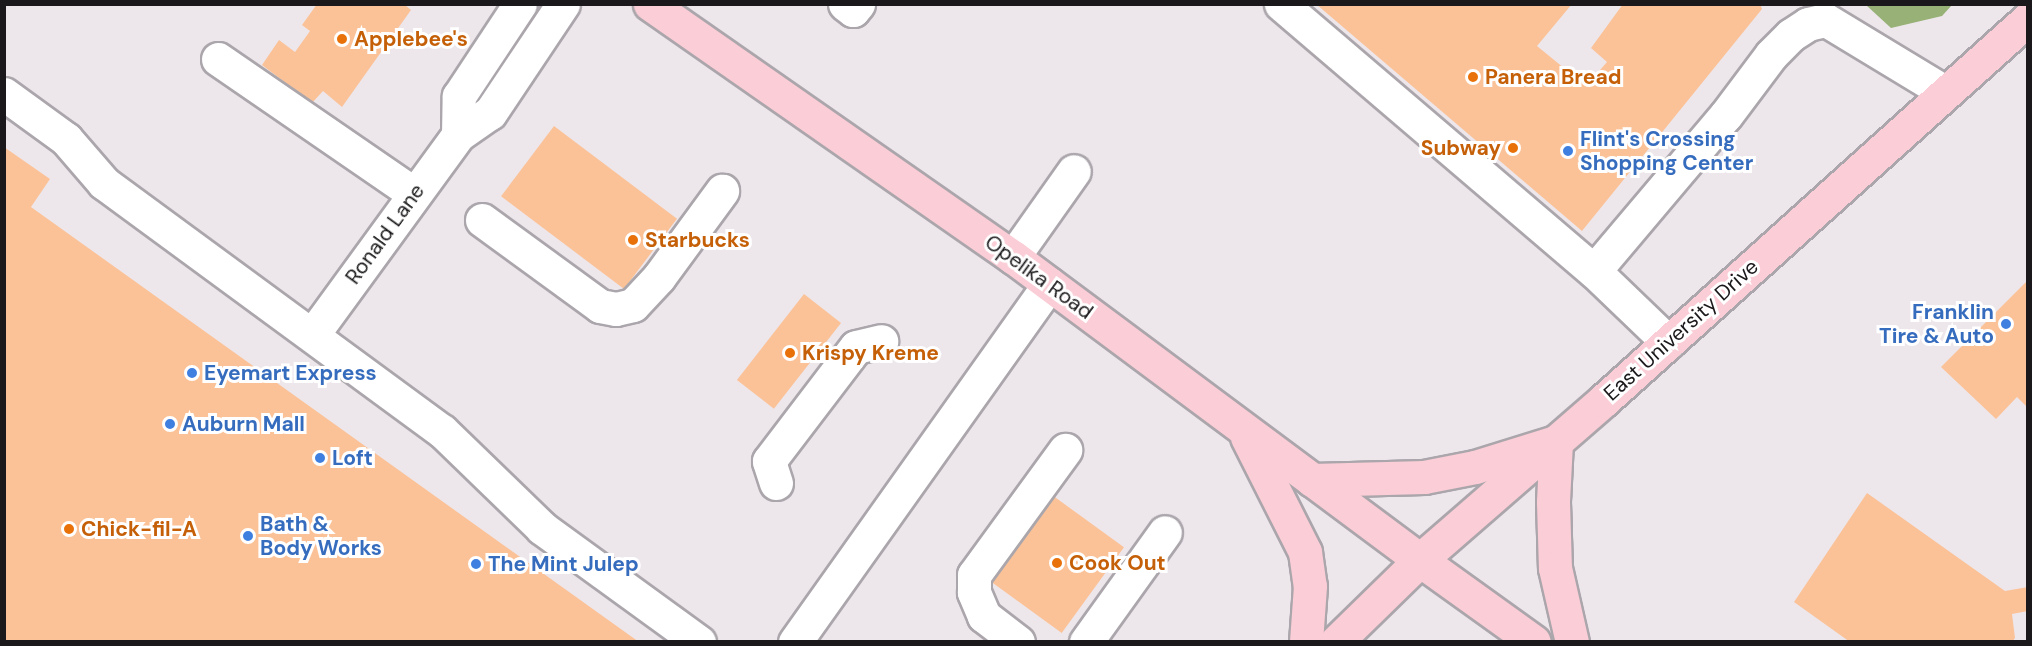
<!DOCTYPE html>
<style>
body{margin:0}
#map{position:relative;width:2032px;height:646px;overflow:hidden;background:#ede7ec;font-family:"DM Sans",sans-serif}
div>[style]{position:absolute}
.forest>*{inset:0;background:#97b176}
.building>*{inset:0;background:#fbc298;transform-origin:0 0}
.roads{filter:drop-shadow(2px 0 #aba6ab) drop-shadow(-2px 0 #aba6ab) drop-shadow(0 2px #aba6ab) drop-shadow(0 -2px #aba6ab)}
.minor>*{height:33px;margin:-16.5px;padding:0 16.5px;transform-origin:16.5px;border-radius:16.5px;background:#fff}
.major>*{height:33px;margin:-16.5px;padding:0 16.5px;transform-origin:16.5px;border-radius:16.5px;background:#fbcdd6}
.dots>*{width:16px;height:16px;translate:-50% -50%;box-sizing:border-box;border:3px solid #fff;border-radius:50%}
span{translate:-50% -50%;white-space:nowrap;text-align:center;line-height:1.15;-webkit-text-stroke:6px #fff;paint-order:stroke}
.food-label{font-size:21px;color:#c56008;font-weight:700}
.left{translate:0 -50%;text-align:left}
.right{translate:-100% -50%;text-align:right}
.shop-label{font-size:21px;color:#366cbe;font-weight:700}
.street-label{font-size:21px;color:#1a181a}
.frame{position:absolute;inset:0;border:6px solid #1a181a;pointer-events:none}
</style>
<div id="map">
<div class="forest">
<i style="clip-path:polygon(1866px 5px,1952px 5px,1942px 16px,1891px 28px)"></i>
</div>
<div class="building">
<i style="clip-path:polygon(317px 4px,404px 4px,411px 10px,342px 107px,323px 91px,312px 103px,262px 65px,279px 40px,295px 52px,310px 31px,302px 25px)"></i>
<i style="clip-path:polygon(1316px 4px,1572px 4px,1537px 46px,1586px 86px,1607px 62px,1591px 48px,1623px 4px,1760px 4px,1762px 9px,1582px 231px)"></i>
<i style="left:554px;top:126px;width:154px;height:88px;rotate:37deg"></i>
<i style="clip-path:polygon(4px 147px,50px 179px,31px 207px,639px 642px,4px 642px)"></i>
<i style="clip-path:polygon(2028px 280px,2028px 408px,2017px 397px,1996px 419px,1941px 367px)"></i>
<i style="left:804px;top:294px;width:47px;height:109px;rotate:38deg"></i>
<i style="clip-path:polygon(1867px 493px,2005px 591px,2028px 587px,2028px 611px,2012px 614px,2015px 638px,2012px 642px,1850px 642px,1794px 602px)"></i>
<i style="left:1052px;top:495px;width:89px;height:106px;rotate:36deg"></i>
</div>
<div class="roads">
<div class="minor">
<i style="left:845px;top:4px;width:10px;rotate:37deg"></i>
<i style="left:853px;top:10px;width:8px;rotate:-50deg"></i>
<i style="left:1281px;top:4px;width:411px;rotate:40.5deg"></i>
<i style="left:1594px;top:271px;width:103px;rotate:43.8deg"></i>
<i style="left:218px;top:59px;width:237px;rotate:34.5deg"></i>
<i style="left:4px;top:94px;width:77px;rotate:36deg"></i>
<i style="left:66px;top:139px;width:58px;rotate:49.2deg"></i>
<i style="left:104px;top:183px;width:419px;rotate:36.3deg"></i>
<i style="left:442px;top:431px;width:139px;rotate:44.1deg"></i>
<i style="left:542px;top:528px;width:194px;rotate:36deg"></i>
<i style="left:458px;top:135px;width:39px;rotate:-89deg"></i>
<i style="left:459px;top:96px;width:110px;rotate:-56.5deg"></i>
<i style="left:482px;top:220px;width:146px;rotate:36.1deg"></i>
<i style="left:600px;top:306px;width:16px;rotate:11deg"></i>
<i style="left:616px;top:309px;width:17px;rotate:-13deg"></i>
<i style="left:633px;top:305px;width:38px;rotate:-47deg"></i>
<i style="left:659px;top:277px;width:107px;rotate:-53.8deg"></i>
<i style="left:1013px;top:257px;width:105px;rotate:-54.7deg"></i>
<i style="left:1594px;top:271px;width:204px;rotate:-49.8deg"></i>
<i style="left:1726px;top:115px;width:75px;rotate:-53.1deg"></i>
<i style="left:1771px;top:55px;width:28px;rotate:-45deg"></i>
<i style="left:1791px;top:35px;width:20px;rotate:-33deg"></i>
<i style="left:1808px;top:24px;width:18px;rotate:-13deg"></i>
<i style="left:1826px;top:20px;width:139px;rotate:31.2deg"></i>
<i style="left:313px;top:334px;width:246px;rotate:-53.9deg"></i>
<i style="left:458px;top:135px;width:39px;rotate:-35deg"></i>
<i style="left:490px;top:113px;width:131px;rotate:-56.2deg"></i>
<i style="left:776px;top:483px;width:23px;rotate:-108deg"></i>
<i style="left:769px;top:461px;width:143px;rotate:-52.7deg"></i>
<i style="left:856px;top:347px;width:26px;rotate:-13deg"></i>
<i style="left:795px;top:642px;width:439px;rotate:-54.6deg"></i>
<i style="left:1018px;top:642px;width:43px;rotate:-142.6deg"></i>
<i style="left:984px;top:616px;width:26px;rotate:-113deg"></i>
<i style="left:974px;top:592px;width:17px;rotate:-90deg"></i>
<i style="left:974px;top:575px;width:155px;rotate:-53.9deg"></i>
<i style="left:1086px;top:642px;width:135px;rotate:-54.3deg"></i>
</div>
<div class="major">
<i style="left:650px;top:4px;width:442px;rotate:34.9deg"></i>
<i style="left:1013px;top:257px;width:507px;rotate:36.67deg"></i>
<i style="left:1420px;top:560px;width:140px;rotate:35.7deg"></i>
<i style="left:1247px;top:437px;width:129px;rotate:63.2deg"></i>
<i style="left:1305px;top:552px;width:34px;rotate:82deg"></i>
<i style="left:1310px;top:586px;width:56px;rotate:94.1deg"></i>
<i style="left:1312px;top:480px;width:112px;rotate:-1.5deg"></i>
<i style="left:1424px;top:477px;width:52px;rotate:-11.1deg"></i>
<i style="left:1475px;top:467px;width:85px;rotate:-17.2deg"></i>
<i style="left:1556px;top:442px;width:60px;rotate:92.9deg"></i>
<i style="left:1553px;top:502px;width:66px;rotate:88.3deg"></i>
<i style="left:1555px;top:568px;width:76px;rotate:77.1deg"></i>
<i style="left:1336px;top:642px;width:117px;rotate:-44.3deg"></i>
<i style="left:1420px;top:560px;width:244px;rotate:-41deg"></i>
<i style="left:1604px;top:400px;width:570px;rotate:-41.94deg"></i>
</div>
</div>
<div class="dots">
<i style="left:342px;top:39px;background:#e8710a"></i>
<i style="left:1473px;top:77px;background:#e8710a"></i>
<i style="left:1513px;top:148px;background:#e8710a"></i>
<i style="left:1568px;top:151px;background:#3f7fe0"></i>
<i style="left:633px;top:240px;background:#e8710a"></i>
<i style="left:2006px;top:324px;background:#3f7fe0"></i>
<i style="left:790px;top:353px;background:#e8710a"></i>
<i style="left:192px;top:373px;background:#3f7fe0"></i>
<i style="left:170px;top:424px;background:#3f7fe0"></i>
<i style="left:320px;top:458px;background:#3f7fe0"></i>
<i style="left:69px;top:529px;background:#e8710a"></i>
<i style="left:248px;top:536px;background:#3f7fe0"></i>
<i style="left:1057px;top:563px;background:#e8710a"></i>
<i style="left:476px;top:564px;background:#3f7fe0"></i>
</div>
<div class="food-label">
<span class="left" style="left:354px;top:39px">Applebee's</span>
<span class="left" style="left:1485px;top:77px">Panera Bread</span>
<span class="right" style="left:1501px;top:148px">Subway</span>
<span class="left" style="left:645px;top:240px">Starbucks</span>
<span class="left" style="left:802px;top:353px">Krispy Kreme</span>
<span class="left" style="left:81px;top:529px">Chick-fil-A</span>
<span class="left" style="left:1069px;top:563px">Cook Out</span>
</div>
<div class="shop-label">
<span class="left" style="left:1580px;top:151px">Flint's Crossing<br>Shopping Center</span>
<span class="right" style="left:1994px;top:324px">Franklin<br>Tire &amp; Auto</span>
<span class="left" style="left:204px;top:373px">Eyemart Express</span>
<span class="left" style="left:182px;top:424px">Auburn Mall</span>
<span class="left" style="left:332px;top:458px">Loft</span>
<span class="left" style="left:260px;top:536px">Bath &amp;<br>Body Works</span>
<span class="left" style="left:488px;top:564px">The Mint Julep</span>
</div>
<div class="street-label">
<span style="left:385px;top:234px;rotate:-54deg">Ronald Lane</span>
<span style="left:1039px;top:277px;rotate:36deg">Opelika Road</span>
<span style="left:1681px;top:330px;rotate:-42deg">East University Drive</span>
</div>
<div class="frame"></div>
</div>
